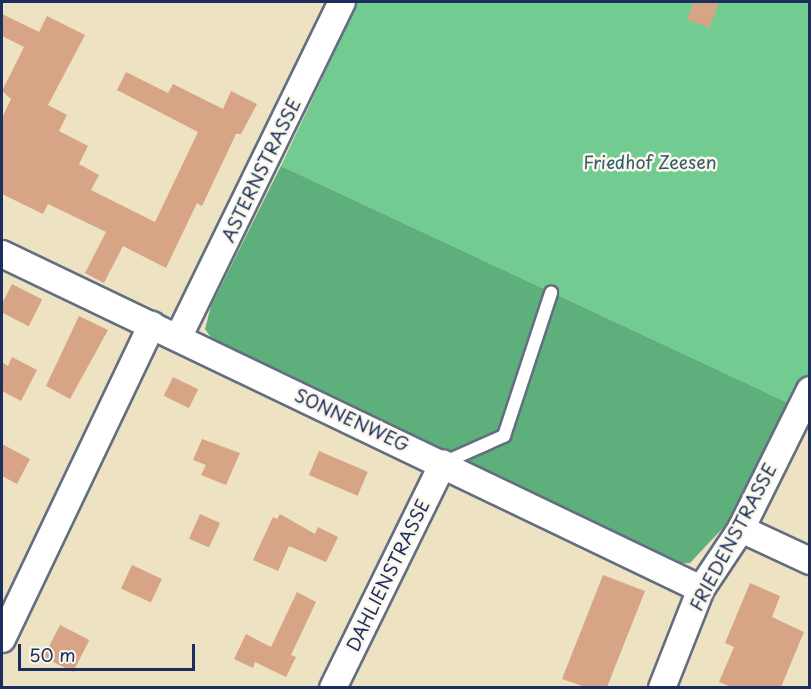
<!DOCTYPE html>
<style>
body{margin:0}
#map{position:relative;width:811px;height:689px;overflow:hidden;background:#ede2c2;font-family:"Playpen Sans",sans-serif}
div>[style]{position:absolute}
.green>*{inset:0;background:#72cb91}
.forest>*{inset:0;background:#5daf7b}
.building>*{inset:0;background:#d7a585;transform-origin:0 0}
.roads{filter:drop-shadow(2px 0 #646e81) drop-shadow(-2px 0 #646e81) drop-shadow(0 2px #646e81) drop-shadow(0 -2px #646e81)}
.service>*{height:12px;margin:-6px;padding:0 6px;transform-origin:6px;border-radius:6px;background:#fff}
.minor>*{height:26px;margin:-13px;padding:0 13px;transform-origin:13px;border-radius:13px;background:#fff}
span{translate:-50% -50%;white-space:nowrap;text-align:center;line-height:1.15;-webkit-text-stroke:5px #fbf7ec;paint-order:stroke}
.park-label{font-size:18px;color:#355e6d}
.street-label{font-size:18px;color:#1b2f5e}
.frame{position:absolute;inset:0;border:3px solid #1b2f5e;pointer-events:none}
.scale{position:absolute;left:18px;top:644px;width:177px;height:27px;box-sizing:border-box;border:3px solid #1b2f5e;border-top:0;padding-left:8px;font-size:18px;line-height:21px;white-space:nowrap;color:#1b2f5e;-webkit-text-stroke:4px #fbf7ec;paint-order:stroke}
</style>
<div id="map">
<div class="green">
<i style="clip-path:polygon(358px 2px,809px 2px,809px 379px,797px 407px,281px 166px)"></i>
</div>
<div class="forest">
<i style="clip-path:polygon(281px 166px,797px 407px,736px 514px,690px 563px,675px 564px,220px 350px,205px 329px,211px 306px)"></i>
</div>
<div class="building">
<i style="clip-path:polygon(694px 2px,719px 2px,709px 28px,687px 19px)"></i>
<i style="clip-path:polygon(2px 14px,39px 32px,47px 16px,85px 35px,48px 105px,67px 115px,59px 131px,88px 146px,79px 164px,99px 175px,91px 190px,155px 222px,198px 132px,117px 90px,126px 72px,168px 93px,173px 84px,223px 109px,231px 91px,257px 104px,241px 134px,236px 134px,202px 206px,197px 203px,166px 268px,123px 246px,104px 283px,85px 273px,106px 232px,48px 204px,43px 214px,2px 194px,2px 118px,11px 99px,2px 91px,24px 47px,2px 36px)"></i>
<i style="left:12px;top:284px;width:34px;height:30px;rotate:27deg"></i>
<i style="clip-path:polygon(79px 316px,108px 330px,70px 399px,46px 386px)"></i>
<i style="clip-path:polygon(12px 357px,37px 370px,21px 401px,2px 391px,2px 362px,8px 366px)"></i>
<i style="left:173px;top:377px;width:28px;height:21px;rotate:26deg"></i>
<i style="clip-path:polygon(202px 439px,240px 453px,226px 485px,201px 475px,206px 465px,193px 460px)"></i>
<i style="clip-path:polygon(2px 444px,30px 459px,17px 484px,2px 476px)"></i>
<i style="left:319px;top:451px;width:53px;height:26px;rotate:23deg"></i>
<i style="left:200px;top:514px;width:22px;height:27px;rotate:24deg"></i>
<i style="clip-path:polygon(280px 514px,315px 534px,318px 527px,338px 537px,326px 562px,289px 546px,278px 571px,253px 560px,273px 517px,277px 519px)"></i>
<i style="left:132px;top:565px;width:33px;height:26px;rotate:25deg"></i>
<i style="clip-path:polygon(603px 575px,645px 591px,607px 687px,585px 687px,562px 679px)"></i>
<i style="clip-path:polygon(750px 583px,780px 596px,772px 617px,804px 632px,781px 687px,731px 687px,719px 682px,734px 647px,725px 643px)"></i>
<i style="clip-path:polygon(297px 592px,316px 602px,291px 655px,296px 657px,286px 677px,255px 662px,253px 668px,234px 659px,246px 634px,271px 647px)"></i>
<i style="left:60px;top:625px;width:33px;height:36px;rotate:27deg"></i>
</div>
<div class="roads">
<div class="service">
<i style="left:443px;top:463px;width:67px;rotate:-23.9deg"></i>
<i style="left:504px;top:436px;width:151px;rotate:-71.8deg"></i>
</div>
<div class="minor">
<i style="left:2px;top:254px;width:775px;rotate:25.61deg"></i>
<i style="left:178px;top:338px;width:374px;rotate:-64deg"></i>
<i style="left:741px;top:529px;width:76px;rotate:24.9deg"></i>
<i style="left:2px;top:639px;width:348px;rotate:-64.5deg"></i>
<i style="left:333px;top:688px;width:250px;rotate:-63.9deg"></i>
<i style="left:662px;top:688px;width:106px;rotate:-68.5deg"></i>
<i style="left:701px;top:589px;width:72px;rotate:-56.3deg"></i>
<i style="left:741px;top:529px;width:155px;rotate:-63.6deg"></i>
</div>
</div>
<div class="park-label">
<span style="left:650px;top:162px">Friedhof Zeesen</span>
</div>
<div class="street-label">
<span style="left:261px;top:170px;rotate:-64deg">ASTERNSTRASSE</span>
<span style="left:352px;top:420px;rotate:25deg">SONNENWEG</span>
<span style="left:733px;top:537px;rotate:-62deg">FRIEDENSTRASSE</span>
<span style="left:388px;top:575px;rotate:-64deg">DAHLIENSTRASSE</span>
</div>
<div class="frame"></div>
<div class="scale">50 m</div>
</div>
